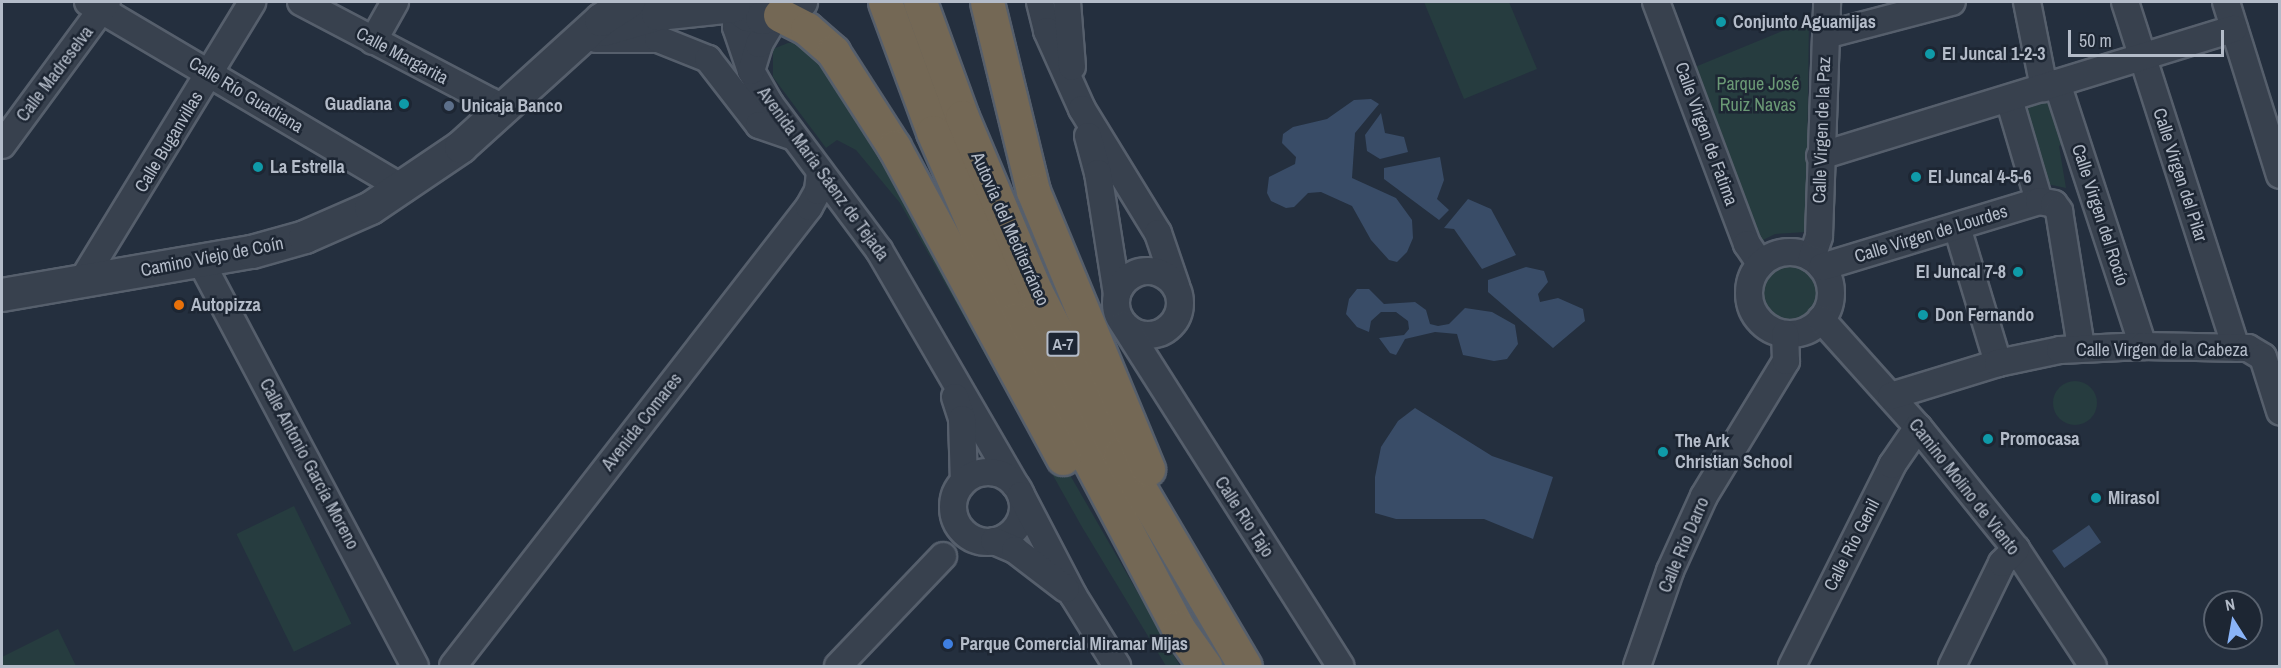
<!DOCTYPE html>
<meta charset="utf-8">
<style>
body{margin:0}
#map{position:relative;width:2281px;height:668px;overflow:hidden;background:#242f3e;font-family:"Archivo Narrow",sans-serif}
div>[style]{position:absolute}
.green>*{inset:0;background:#263c3f;transform-origin:0 0}
.round{border-radius:50%}
.water>*{inset:0;background:#394c67;transform-origin:0 0}
.roads{filter:drop-shadow(2px 0 #565f6c) drop-shadow(-2px 0 #565f6c) drop-shadow(0 2px #565f6c) drop-shadow(0 -2px #565f6c)}
.minor>*{height:26px;margin:-13px;padding:0 13px;transform-origin:13px;border-radius:13px;background:#38414e}
.minor>.ring{margin:-13px;padding:0;box-sizing:content-box;background:none;border:26px solid #38414e;border-radius:50%}
.tertiary>*{height:32px;margin:-16px;padding:0 16px;transform-origin:16px;border-radius:16px;background:#38414e}
.motorway>*{height:33px;margin:-16.5px;padding:0 16.5px;transform-origin:16.5px;border-radius:16.5px;background:#746855}
.dots>*{width:16px;height:16px;translate:-50% -50%;box-sizing:border-box;border:3px solid #1d2633;border-radius:50%}
span{translate:-50% -50%;white-space:nowrap;text-align:center;line-height:1.15;-webkit-text-stroke:5px #1d2633;paint-order:stroke}
.shield-label span{padding:2px 4px;background:#1d2633;border:2px solid;border-radius:4px;-webkit-text-stroke-width:0}
.shield-label{font-size:16px;color:#b4bcc9;font-weight:700}
.poi-label{font-size:18px;color:#b4bcc9;font-weight:700}
.left{translate:0 -50%;text-align:left}
.right{translate:-100% -50%;text-align:right}
.street-label{font-size:18px;color:#b4bcc9}
.park-label{font-size:18px;color:#6b9a76}
.frame{position:absolute;inset:0;border:3px solid #b4bcc9;pointer-events:none}
.north{position:absolute;left:2203px;top:590px;width:60px;height:60px;box-sizing:border-box;background:#1d2633;border:2px solid #59626f;border-radius:50%;rotate:349deg;font-size:16px;font-weight:700;line-height:24px;text-align:center;color:#b4bcc9}
.north::after{content:'';display:block;margin:auto;width:21px;height:27px;background:#8ab4f8;clip-path:polygon(50% 0,100% 100%,50% 72%,0 100%)}
.scale{position:absolute;left:2068px;top:30px;width:156px;height:27px;box-sizing:border-box;border:3px solid #b4bcc9;border-top:0;padding-left:8px;font-size:18px;line-height:21px;white-space:nowrap;color:#b4bcc9;-webkit-text-stroke:4px #1d2633;paint-order:stroke}
</style>
<div id="map">
<div class="green">
<i style="clip-path:polygon(1424px 2px,1509px 2px,1537px 69px,1464px 99px)"></i>
<i style="clip-path:polygon(1809px 20px,1806px 232px,1775px 234px,1759px 242px,1695px 67px)"></i>
<i style="clip-path:polygon(788px 43px,797px 43px,822px 61px,899px 178px,1180px 666px,1166px 666px,1082px 527px,900px 203px,856px 150px,837px 140px,826px 148px,773px 77px,773px 49px)"></i>
<i style="clip-path:polygon(2054px 99px,2068px 142px,2059px 146px,2066px 188px,2047px 184px,2025px 108px)"></i>
<i class="round" style="left:1758px;top:260px;width:64px;height:64px"></i>
<i class="round" style="left:2053px;top:381px;width:44px;height:44px"></i>
<i style="left:294px;top:506px;width:131px;height:64px;rotate:64deg"></i>
<i style="clip-path:polygon(58px 629px,76px 666px,2px 666px,2px 657px)"></i>
</div>
<div class="water">
<i style="clip-path:polygon(1371px 99px,1379px 104px,1355px 133px,1352px 178px,1396px 198px,1412px 220px,1413px 238px,1407px 252px,1397px 262px,1389px 260px,1371px 240px,1352px 206px,1321px 192px,1308px 193px,1294px 207px,1286px 208px,1271px 201px,1267px 193px,1269px 177px,1295px 164px,1296px 157px,1282px 143px,1283px 134px,1293px 127px,1327px 119px,1354px 100px)"></i>
<i style="clip-path:polygon(1381px 113px,1385px 133px,1404px 137px,1408px 152px,1380px 159px,1367px 151px,1365px 135px)"></i>
<i style="clip-path:polygon(1440px 157px,1444px 180px,1437px 199px,1449px 210px,1439px 220px,1384px 179px,1384px 168px)"></i>
<i style="clip-path:polygon(1468px 199px,1491px 209px,1516px 255px,1482px 269px,1454px 229px,1444px 228px)"></i>
<i style="clip-path:polygon(1526px 267px,1544px 271px,1548px 282px,1538px 294px,1540px 302px,1558px 298px,1583px 309px,1585px 321px,1553px 348px,1488px 292px,1488px 280px)"></i>
<i style="clip-path:polygon(1357px 289px,1369px 289px,1384px 304px,1415px 302px,1426px 310px,1430px 324px,1438px 326px,1449px 324px,1465px 308px,1492px 312px,1515px 325px,1518px 344px,1507px 359px,1494px 361px,1463px 355px,1457px 334px,1435px 332px,1405px 339px,1396px 355px,1390px 353px,1379px 338px,1404px 335px,1409px 329px,1408px 321px,1396px 312px,1381px 312px,1371px 321px,1369px 332px,1357px 327px,1346px 314px,1349px 299px)"></i>
<i style="clip-path:polygon(1415px 408px,1492px 456px,1553px 477px,1533px 539px,1484px 519px,1396px 519px,1375px 513px,1375px 477px,1381px 447px,1398px 421px)"></i>
<i style="left:2089px;top:525px;width:21px;height:45px;rotate:55deg"></i>
</div>
<div class="roads">
<div class="minor">
<i style="left:88px;top:2px;width:367px;rotate:30.6deg"></i>
<i style="left:301px;top:2px;width:230px;rotate:27.7deg"></i>
<i style="left:1040px;top:2px;width:30px;rotate:76deg"></i>
<i style="left:1047px;top:31px;width:85px;rotate:65.8deg"></i>
<i style="left:1082px;top:109px;width:145px;rotate:58.5deg"></i>
<i style="left:1158px;top:233px;width:56px;rotate:71.2deg"></i>
<i style="left:1067px;top:2px;width:65px;rotate:85.6deg"></i>
<i style="left:1656px;top:2px;width:259px;rotate:69.4deg"></i>
<i style="left:1747px;top:244px;width:23px;rotate:56deg"></i>
<i style="left:2027px;top:2px;width:88px;rotate:78.8deg"></i>
<i style="left:2125px;top:2px;width:363px;rotate:72.2deg"></i>
<i style="left:2226px;top:2px;width:181px;rotate:72.7deg"></i>
<i style="left:737px;top:8px;width:19px;rotate:93deg"></i>
<i style="left:736px;top:27px;width:46px;rotate:71.2deg"></i>
<i style="left:751px;top:71px;width:38px;rotate:60deg"></i>
<i style="left:770px;top:104px;width:182px;rotate:53.3deg"></i>
<i style="left:879px;top:250px;width:272px;rotate:59.9deg"></i>
<i style="left:1826px;top:35px;width:130px;rotate:-14.7deg"></i>
<i style="left:596px;top:39px;width:62px"></i>
<i style="left:658px;top:39px;width:54px;rotate:21.8deg"></i>
<i style="left:708px;top:59px;width:83px;rotate:52.3deg"></i>
<i style="left:759px;top:125px;width:37px;rotate:19deg"></i>
<i style="left:373px;top:41px;width:45px;rotate:-60.6deg"></i>
<i style="left:751px;top:71px;width:28px;rotate:-73deg"></i>
<i style="left:759px;top:44px;width:31px;rotate:-59deg"></i>
<i style="left:2057px;top:83px;width:277px;rotate:71.9deg"></i>
<i style="left:2009px;top:99px;width:106px;rotate:73.6deg"></i>
<i style="left:1088px;top:136px;width:38px;rotate:75deg"></i>
<i style="left:1098px;top:173px;width:122px;rotate:81.1deg"></i>
<i style="left:2px;top:145px;width:177px;rotate:-53.7deg"></i>
<i style="left:1820px;top:156px;width:433px;rotate:-17.1deg"></i>
<i style="left:1957px;top:227px;width:142px;rotate:73.2deg"></i>
<i class="ring" style="left:1749px;top:252px;width:56px;height:56px"></i>
<i style="left:1812px;top:258px;width:23px;rotate:-72deg"></i>
<i style="left:1819px;top:236px;width:234px;rotate:-88deg"></i>
<i style="left:201px;top:262px;width:457px;rotate:62.1deg"></i>
<i style="left:1822px;top:267px;width:227px;rotate:-16.9deg"></i>
<i style="left:2039px;top:201px;width:15px;rotate:11deg"></i>
<i style="left:2054px;top:204px;width:9px;rotate:54deg"></i>
<i style="left:2059px;top:211px;width:138px;rotate:80.8deg"></i>
<i class="ring" style="left:1116px;top:271px;width:38px;height:38px"></i>
<i style="left:82px;top:281px;width:327px;rotate:-58.6deg"></i>
<i style="left:1821px;top:319px;width:145px;rotate:48.1deg"></i>
<i style="left:1918px;top:427px;width:156px;rotate:51.2deg"></i>
<i style="left:2016px;top:549px;width:140px;rotate:56.7deg"></i>
<i style="left:1124px;top:325px;width:404px;rotate:57.6deg"></i>
<i style="left:1891px;top:396px;width:112px;rotate:-17.1deg"></i>
<i style="left:1998px;top:363px;width:63px;rotate:-11.8deg"></i>
<i style="left:2060px;top:350px;width:83px;rotate:-2.8deg"></i>
<i style="left:2143px;top:346px;width:105px;rotate:1.1deg"></i>
<i style="left:2248px;top:348px;width:17px;rotate:31deg"></i>
<i style="left:2263px;top:357px;width:57px;rotate:72.5deg"></i>
<i style="left:955px;top:397px;width:23px;rotate:72deg"></i>
<i style="left:962px;top:419px;width:62px;rotate:88.2deg"></i>
<i class="ring" style="left:953px;top:472px;width:44px;height:44px"></i>
<i style="left:1021px;top:495px;width:113px;rotate:62.5deg"></i>
<i style="left:1073px;top:595px;width:84px;rotate:58.2deg"></i>
<i style="left:994px;top:541px;width:23px;rotate:23deg"></i>
<i style="left:1015px;top:550px;width:64px;rotate:37.4deg"></i>
<i style="left:453px;top:666px;width:581px;rotate:-52.2deg"></i>
<i style="left:809px;top:207px;width:18px;rotate:-61deg"></i>
<i style="left:818px;top:191px;width:19px;rotate:-84deg"></i>
<i style="left:838px;top:666px;width:152px;rotate:-46.3deg"></i>
<i style="left:1637px;top:666px;width:101px;rotate:-70.8deg"></i>
<i style="left:1670px;top:571px;width:82px;rotate:-65.6deg"></i>
<i style="left:1704px;top:496px;width:158px;rotate:-58.7deg"></i>
<i style="left:1786px;top:361px;width:27px;rotate:-92deg"></i>
<i style="left:1792px;top:666px;width:225px;rotate:-63.5deg"></i>
<i style="left:1892px;top:465px;width:46px;rotate:-55.6deg"></i>
<i style="left:1952px;top:666px;width:114px;rotate:-64.1deg"></i>
<i style="left:2002px;top:563px;width:20px;rotate:-45deg"></i>
</div>
<div class="tertiary">
<i style="left:730px;top:2px;width:22px;rotate:36deg"></i>
<i style="left:748px;top:15px;width:14px;rotate:12deg"></i>
<i style="left:762px;top:18px;width:18px;rotate:-9deg"></i>
<i style="left:780px;top:15px;width:25px;rotate:-32deg"></i>
<i style="left:604px;top:30px;width:56px;rotate:-16.5deg"></i>
<i style="left:658px;top:14px;width:76px;rotate:-6deg"></i>
<i style="left:2px;top:295px;width:254px;rotate:-9.8deg"></i>
<i style="left:252px;top:252px;width:55px;rotate:-15.8deg"></i>
<i style="left:305px;top:237px;width:72px;rotate:-23.7deg"></i>
<i style="left:371px;top:208px;width:109px;rotate:-34.1deg"></i>
<i style="left:461px;top:147px;width:189px;rotate:-42.2deg"></i>
<i style="left:601px;top:20px;width:33px;rotate:-33deg"></i>
</div>
<div class="motorway">
<i style="left:885px;top:2px;width:139px;rotate:69.7deg"></i>
<i style="left:933px;top:132px;width:205px;rotate:66.4deg"></i>
<i style="left:1015px;top:320px;width:348px;rotate:62.1deg"></i>
<i style="left:1178px;top:628px;width:47px;rotate:54.6deg"></i>
<i style="left:920px;top:2px;width:122px;rotate:69.9deg"></i>
<i style="left:962px;top:117px;width:190px;rotate:67.1deg"></i>
<i style="left:1036px;top:292px;width:183px;rotate:62.7deg"></i>
<i style="left:1120px;top:455px;width:245px;rotate:59.4deg"></i>
<i style="left:987px;top:2px;width:195px;rotate:76.3deg"></i>
<i style="left:1033px;top:191px;width:301px;rotate:67.5deg"></i>
<i style="left:780px;top:15px;width:30px;rotate:27deg"></i>
<i style="left:807px;top:29px;width:35px;rotate:41deg"></i>
<i style="left:833px;top:52px;width:113px;rotate:57.3deg"></i>
<i style="left:894px;top:147px;width:354px;rotate:61.5deg"></i>
</div>
</div>
<div class="dots">
<i style="left:1721px;top:22px;background:#0f9aa8"></i>
<i style="left:1930px;top:54px;background:#0f9aa8"></i>
<i style="left:404px;top:104px;background:#0f9aa8"></i>
<i style="left:449px;top:106px;background:#5c6f8a"></i>
<i style="left:258px;top:167px;background:#0f9aa8"></i>
<i style="left:1916px;top:177px;background:#0f9aa8"></i>
<i style="left:2018px;top:272px;background:#0f9aa8"></i>
<i style="left:179px;top:305px;background:#e8710a"></i>
<i style="left:1923px;top:315px;background:#0f9aa8"></i>
<i style="left:1988px;top:439px;background:#0f9aa8"></i>
<i style="left:1663px;top:452px;background:#0f9aa8"></i>
<i style="left:2096px;top:498px;background:#0f9aa8"></i>
<i style="left:948px;top:644px;background:#3f7fe0"></i>
</div>
<div class="shield-label">
<span style="left:1063px;top:344px">A-7</span>
</div>
<div class="poi-label">
<span class="left" style="left:1733px;top:22px">Conjunto Aguamijas</span>
<span class="left" style="left:1942px;top:54px">El Juncal 1-2-3</span>
<span class="right" style="left:392px;top:104px">Guadiana</span>
<span class="left" style="left:461px;top:106px">Unicaja Banco</span>
<span class="left" style="left:270px;top:167px">La Estrella</span>
<span class="left" style="left:1928px;top:177px">El Juncal 4-5-6</span>
<span class="right" style="left:2006px;top:272px">El Juncal 7-8</span>
<span class="left" style="left:191px;top:305px">Autopizza</span>
<span class="left" style="left:1935px;top:315px">Don Fernando</span>
<span class="left" style="left:2000px;top:439px">Promocasa</span>
<span class="left" style="left:1675px;top:452px">The Ark<br>Christian School</span>
<span class="left" style="left:2108px;top:498px">Mirasol</span>
<span class="left" style="left:960px;top:644px">Parque Comercial Miramar Mijas</span>
</div>
<div class="street-label">
<span style="left:402px;top:56px;rotate:28deg">Calle Margarita</span>
<span style="left:55px;top:74px;rotate:-53deg">Calle Madreselva</span>
<span style="left:246px;top:95px;rotate:31deg">Calle Río Guadiana</span>
<span style="left:1822px;top:130px;rotate:-88deg">Calle Virgen de la Paz</span>
<span style="left:1706px;top:134px;rotate:70deg">Calle Virgen de Fatima</span>
<span style="left:169px;top:142px;rotate:-59deg">Calle Buganvillas</span>
<span style="left:823px;top:174px;rotate:54deg">Avenida María Sáenz de Tejada</span>
<span style="left:2180px;top:175px;rotate:72deg">Calle Virgen del Pilar</span>
<span style="left:2100px;top:215px;rotate:72deg">Calle Virgen del Rocío</span>
<span style="left:1010px;top:229px;rotate:66deg">Autovía del Mediterráneo</span>
<span style="left:1931px;top:234px;rotate:-17deg">Calle Virgen de Lourdes</span>
<span style="left:212px;top:257px;rotate:-11deg">Camino Viejo de Coín</span>
<span style="left:2162px;top:350px">Calle Virgen de la Cabeza</span>
<span style="left:642px;top:422px;rotate:-52deg">Avenida Comares</span>
<span style="left:309px;top:464px;rotate:62deg">Calle Antonio García Moreno</span>
<span style="left:1964px;top:487px;rotate:52deg">Camino Molino de Viento</span>
<span style="left:1244px;top:517px;rotate:57deg">Calle Rio Tajo</span>
<span style="left:1684px;top:545px;rotate:-67deg">Calle Rio Darro</span>
<span style="left:1852px;top:545px;rotate:-63deg">Calle Rio Genil</span>
</div>
<div class="park-label">
<span style="left:1758px;top:95px">Parque José<br>Ruiz Navas</span>
</div>
<div class="frame"></div>
<div class="north">N</div>
<div class="scale">50 m</div>
</div>
